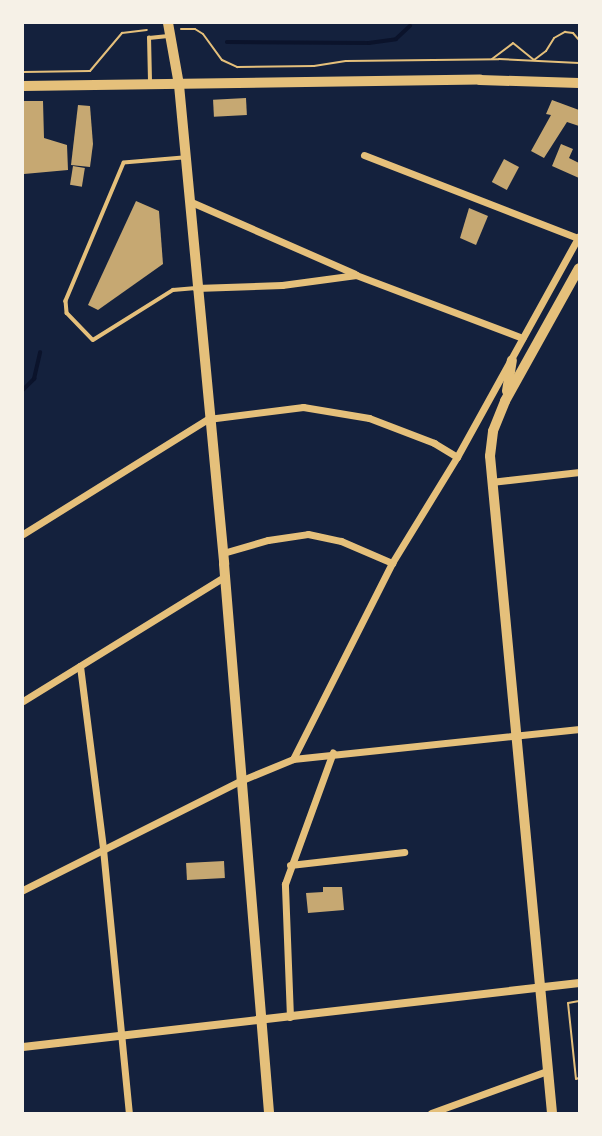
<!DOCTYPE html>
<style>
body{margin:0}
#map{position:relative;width:602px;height:1136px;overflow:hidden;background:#14213d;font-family:Spectral,serif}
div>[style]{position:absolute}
.stream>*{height:3.5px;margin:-1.75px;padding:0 1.75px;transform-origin:1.75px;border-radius:1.75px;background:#0b132b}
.building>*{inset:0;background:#c6a872;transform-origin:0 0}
.path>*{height:2px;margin:-1px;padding:0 1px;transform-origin:1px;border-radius:1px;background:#e5c07b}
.service>*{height:3.5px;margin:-1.75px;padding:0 1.75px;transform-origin:1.75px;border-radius:1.75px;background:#e5c07b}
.minor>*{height:7px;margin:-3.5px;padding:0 3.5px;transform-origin:3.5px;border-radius:3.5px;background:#e5c07b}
.tertiary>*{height:8px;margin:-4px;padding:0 4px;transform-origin:4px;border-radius:4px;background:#e5c07b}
.secondary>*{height:10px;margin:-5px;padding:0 5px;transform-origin:5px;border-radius:5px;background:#e5c07b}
.primary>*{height:10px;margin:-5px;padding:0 5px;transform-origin:5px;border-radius:5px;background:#e5c07b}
span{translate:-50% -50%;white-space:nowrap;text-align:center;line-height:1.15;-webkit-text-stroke:5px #f6f1e7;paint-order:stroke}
.frame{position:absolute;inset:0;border:24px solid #f6f1e7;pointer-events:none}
</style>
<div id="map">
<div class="stream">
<i style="left:227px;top:42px;width:142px;rotate:0.4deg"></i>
<i style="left:369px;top:43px;width:27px;rotate:-8deg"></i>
<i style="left:396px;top:39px;width:19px;rotate:-43deg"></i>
<i style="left:23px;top:390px;width:16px;rotate:-45deg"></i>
<i style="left:34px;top:379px;width:27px;rotate:-77deg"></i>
</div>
<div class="building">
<i style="left:246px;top:98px;width:17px;height:33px;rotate:87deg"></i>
<i style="clip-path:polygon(552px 100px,579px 110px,579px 126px,567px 122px,544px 158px,531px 151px,551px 115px,546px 114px)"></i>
<i style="clip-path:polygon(23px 101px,43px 101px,44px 138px,67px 145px,68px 170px,24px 174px)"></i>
<i style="clip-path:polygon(78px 105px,90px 106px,93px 144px,90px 167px,71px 165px)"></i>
<i style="clip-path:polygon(561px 144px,573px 149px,569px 158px,579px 163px,579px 178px,552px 166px)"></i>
<i style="left:504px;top:159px;width:17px;height:26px;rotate:28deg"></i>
<i style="left:73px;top:166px;width:12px;height:19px;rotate:9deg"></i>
<i style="clip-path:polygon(136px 201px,159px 211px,163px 264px,98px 310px,88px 305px)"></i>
<i style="clip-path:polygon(469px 208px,488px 216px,476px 245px,460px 238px)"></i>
<i style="left:224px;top:861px;width:17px;height:38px;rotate:87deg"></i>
<i style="clip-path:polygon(323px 887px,342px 887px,344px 910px,308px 913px,306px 893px,323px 892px)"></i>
</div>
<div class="path">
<i style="left:181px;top:29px;width:14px"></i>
<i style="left:195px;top:29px;width:9px;rotate:32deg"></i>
<i style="left:203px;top:34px;width:32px;rotate:54deg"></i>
<i style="left:222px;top:60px;width:17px;rotate:25deg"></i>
<i style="left:237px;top:67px;width:77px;rotate:-0.7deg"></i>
<i style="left:314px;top:66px;width:32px;rotate:-9deg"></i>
<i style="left:346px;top:61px;width:153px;rotate:-0.7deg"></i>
<i style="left:499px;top:59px;width:80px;rotate:2.9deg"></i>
<i style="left:492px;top:59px;width:26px;rotate:-37deg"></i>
<i style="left:513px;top:43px;width:27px;rotate:39deg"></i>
<i style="left:534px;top:60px;width:15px;rotate:-37deg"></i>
<i style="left:546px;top:51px;width:15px;rotate:-58deg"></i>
<i style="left:554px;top:38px;width:13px;rotate:-29deg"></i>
<i style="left:565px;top:32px;width:8px;rotate:7deg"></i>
<i style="left:573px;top:33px;width:9px;rotate:49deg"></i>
<i style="left:23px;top:72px;width:67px;rotate:-0.9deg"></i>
<i style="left:90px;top:71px;width:50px;rotate:-49.9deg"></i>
<i style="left:122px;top:33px;width:25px;rotate:-7deg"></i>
<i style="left:579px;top:1001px;width:11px;rotate:170deg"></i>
<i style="left:568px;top:1003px;width:76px;rotate:84deg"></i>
<i style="left:576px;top:1079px;width:3px;rotate:-18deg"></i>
</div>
<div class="service">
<i style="left:150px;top:81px;width:43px;rotate:-91.3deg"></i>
<i style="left:149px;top:38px;width:19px;rotate:-6deg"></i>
<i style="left:183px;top:158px;width:59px;rotate:175.2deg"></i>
<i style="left:124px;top:163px;width:150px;rotate:112.8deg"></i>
<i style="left:66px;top:301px;width:12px;rotate:85deg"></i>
<i style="left:67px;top:313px;width:37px;rotate:46deg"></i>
<i style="left:93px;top:340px;width:94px;rotate:-32deg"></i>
<i style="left:173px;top:290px;width:23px;rotate:-5deg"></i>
</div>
<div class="minor">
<i style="left:364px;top:155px;width:230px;rotate:21.2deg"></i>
<i style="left:189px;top:201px;width:181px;rotate:23.7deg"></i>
<i style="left:196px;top:288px;width:86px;rotate:-2deg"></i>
<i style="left:282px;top:285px;width:75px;rotate:-7.7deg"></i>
<i style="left:356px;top:275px;width:178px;rotate:20.7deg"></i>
<i style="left:491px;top:482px;width:89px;rotate:-6.5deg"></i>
<i style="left:23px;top:534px;width:218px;rotate:-31.9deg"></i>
<i style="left:208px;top:419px;width:96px;rotate:-7.2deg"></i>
<i style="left:303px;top:407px;width:67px;rotate:9.5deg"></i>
<i style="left:369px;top:418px;width:70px;rotate:21deg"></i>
<i style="left:434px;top:443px;width:27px;rotate:31deg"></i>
<i style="left:223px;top:553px;width:47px;rotate:-16.1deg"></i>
<i style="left:268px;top:540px;width:40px;rotate:-8.5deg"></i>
<i style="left:308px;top:534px;width:34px;rotate:12deg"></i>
<i style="left:341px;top:541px;width:56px;rotate:23.3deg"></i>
<i style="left:80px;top:666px;width:184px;rotate:82.8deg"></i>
<i style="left:103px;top:849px;width:265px;rotate:84.4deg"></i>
<i style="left:23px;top:701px;width:238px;rotate:-31.7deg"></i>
<i style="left:293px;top:759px;width:220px;rotate:-63.2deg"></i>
<i style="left:392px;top:563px;width:124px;rotate:-58.5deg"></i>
<i style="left:457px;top:457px;width:252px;rotate:-61.1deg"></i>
<i style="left:290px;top:865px;width:115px;rotate:-6.5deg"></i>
<i style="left:23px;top:890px;width:243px;rotate:-26.7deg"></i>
<i style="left:240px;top:781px;width:57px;rotate:-22.5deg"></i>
<i style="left:293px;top:759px;width:288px;rotate:-6deg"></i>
<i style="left:290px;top:1017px;width:133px;rotate:-92.2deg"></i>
<i style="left:285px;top:884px;width:140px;rotate:-70deg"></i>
<i style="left:431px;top:1113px;width:123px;rotate:-19.9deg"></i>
</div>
<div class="tertiary">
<i style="left:23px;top:1047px;width:560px;rotate:-6.57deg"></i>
</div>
<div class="secondary">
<i style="left:179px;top:85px;width:481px;rotate:84.6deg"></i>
<i style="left:224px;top:564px;width:551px;rotate:85.31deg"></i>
</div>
<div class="primary">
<i style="left:168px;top:23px;width:63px;rotate:79.9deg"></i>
<i style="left:23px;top:86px;width:457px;rotate:-0.8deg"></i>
<i style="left:480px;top:80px;width:99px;rotate:1.7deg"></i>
<i style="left:507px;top:391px;width:31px;rotate:-81deg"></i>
<i style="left:552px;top:1113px;width:660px;rotate:-95.39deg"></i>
<i style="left:490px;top:456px;width:25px;rotate:-83deg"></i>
<i style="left:493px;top:431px;width:32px;rotate:-68deg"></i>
<i style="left:505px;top:401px;width:152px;rotate:-60.9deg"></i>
</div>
<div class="frame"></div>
</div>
